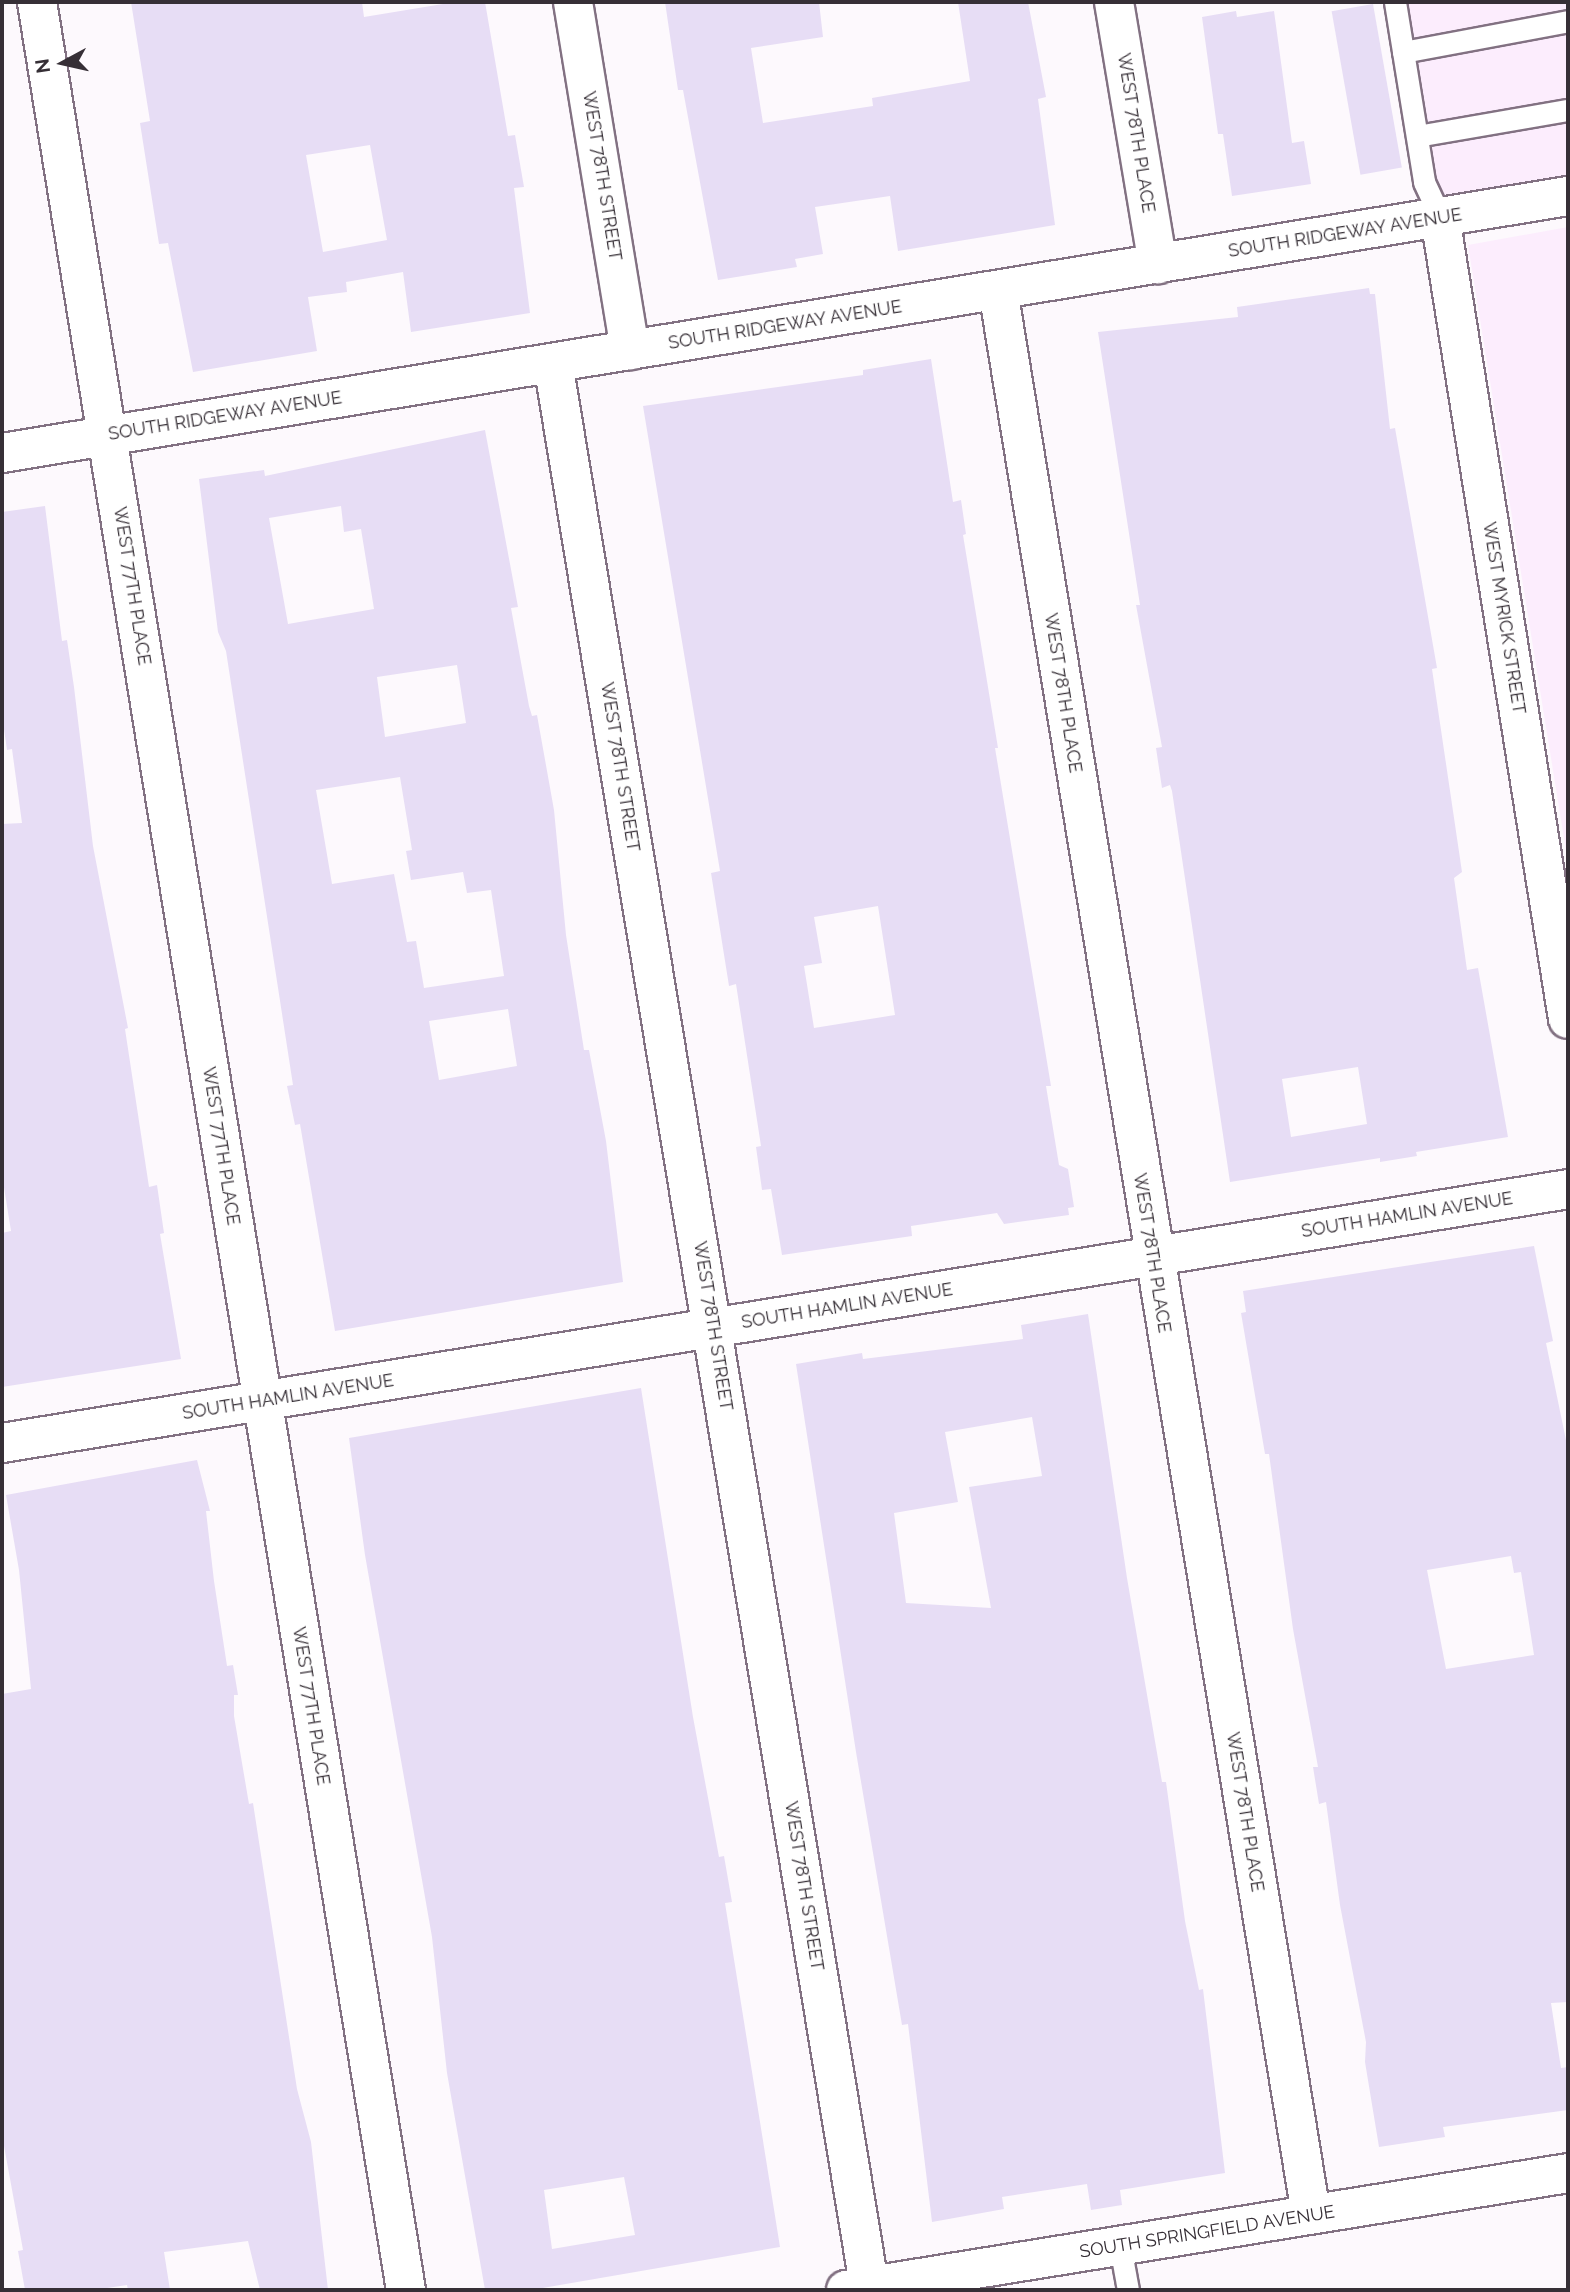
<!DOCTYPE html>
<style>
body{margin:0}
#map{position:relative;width:1570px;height:2292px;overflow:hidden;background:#fdf9fd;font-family:Raleway,sans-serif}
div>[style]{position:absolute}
.built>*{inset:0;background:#fcedfd}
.building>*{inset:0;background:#e7ddf5;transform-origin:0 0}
.roads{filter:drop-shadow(2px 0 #827182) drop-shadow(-2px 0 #827182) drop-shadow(0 2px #827182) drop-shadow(0 -2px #827182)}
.service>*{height:21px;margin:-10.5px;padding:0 10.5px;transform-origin:10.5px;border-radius:10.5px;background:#fff}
.minor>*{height:38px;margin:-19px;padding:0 19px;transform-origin:19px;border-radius:19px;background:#fff}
span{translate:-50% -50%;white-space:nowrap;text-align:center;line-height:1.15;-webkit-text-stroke:5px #fff;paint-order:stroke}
.street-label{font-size:18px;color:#362f36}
.frame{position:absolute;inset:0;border:4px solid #362f36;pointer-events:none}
.north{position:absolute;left:28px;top:28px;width:70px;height:70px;-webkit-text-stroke:5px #fff;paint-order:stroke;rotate:262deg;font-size:19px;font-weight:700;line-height:28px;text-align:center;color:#362f36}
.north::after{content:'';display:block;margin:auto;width:24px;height:32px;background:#362f36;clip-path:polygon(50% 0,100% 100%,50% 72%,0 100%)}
</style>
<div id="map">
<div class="built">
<i style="clip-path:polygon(1395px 2px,1568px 2px,1568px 175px,1432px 199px)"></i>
<i style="clip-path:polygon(1568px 227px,1568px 863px,1468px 245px)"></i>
</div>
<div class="building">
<i style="clip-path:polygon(evenodd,131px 2px,362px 2px,364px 17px,455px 2px,485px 2px,508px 136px,515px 135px,524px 187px,514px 188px,530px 313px,411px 332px,403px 272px,346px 282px,347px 292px,308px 297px,317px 351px,193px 372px,168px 243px,159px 244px,140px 123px,150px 121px,131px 2px,370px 145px,387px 240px,323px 252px,306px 155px,370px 145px)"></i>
<i style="clip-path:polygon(665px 2px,819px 2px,823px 37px,751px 48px,763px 123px,873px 106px,872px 98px,970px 81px,958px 2px,1028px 2px,1046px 97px,1038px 99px,1055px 225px,898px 251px,890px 196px,815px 207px,823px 254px,795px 259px,797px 267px,718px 280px,683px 90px,678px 90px)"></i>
<i style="left:1373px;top:4px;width:166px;height:42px;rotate:80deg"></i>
<i style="clip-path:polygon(1236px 11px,1237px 17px,1274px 11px,1292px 143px,1304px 141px,1311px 184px,1232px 196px,1223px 134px,1218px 134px,1202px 17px)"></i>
<i style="clip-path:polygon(evenodd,1369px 288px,1370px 294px,1375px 294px,1390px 429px,1395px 428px,1437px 668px,1432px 669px,1462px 872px,1454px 878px,1467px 970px,1478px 968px,1508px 1137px,1416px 1152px,1417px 1156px,1380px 1162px,1380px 1158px,1230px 1182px,1172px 791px,1170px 785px,1162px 788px,1156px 748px,1162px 747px,1136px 605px,1140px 605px,1098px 332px,1238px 317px,1237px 307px,1369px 288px,1358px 1067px,1367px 1124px,1291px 1137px,1282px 1079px,1358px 1067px)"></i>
<i style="clip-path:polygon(evenodd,931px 359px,953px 502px,961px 500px,966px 534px,963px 535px,998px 748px,995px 748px,1051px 1086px,1046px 1086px,1059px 1165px,1068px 1169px,1074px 1207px,1068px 1208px,1069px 1215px,1004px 1224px,997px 1213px,911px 1226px,912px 1236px,782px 1255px,771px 1189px,762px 1190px,756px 1147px,761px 1146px,736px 984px,729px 986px,711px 873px,720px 871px,643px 406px,863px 375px,863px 370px,931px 359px,878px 906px,895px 1015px,814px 1028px,804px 966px,822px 963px,814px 917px,878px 906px)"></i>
<i style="clip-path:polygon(evenodd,485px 430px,513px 580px,518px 607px,511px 608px,529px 706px,532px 716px,537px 715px,554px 810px,566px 935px,584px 1050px,589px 1050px,606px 1141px,623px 1282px,335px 1331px,300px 1124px,295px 1125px,287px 1086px,293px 1085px,226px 651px,218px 632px,199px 479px,264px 470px,265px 476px,485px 430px,341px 506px,344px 532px,361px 529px,374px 609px,288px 624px,269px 518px,341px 506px,485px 430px,457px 665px,466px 723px,385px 737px,377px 677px,457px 665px,485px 430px,400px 777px,412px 850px,406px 851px,411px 880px,463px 872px,467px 893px,491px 890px,504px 976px,424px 988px,416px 941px,407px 942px,394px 874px,332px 884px,316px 790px,400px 777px,485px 430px,508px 1009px,517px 1066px,439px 1080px,429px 1021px,508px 1009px)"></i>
<i style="clip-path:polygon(45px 506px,62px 641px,67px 640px,74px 687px,93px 846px,128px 1028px,125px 1029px,149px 1187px,157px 1185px,164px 1233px,160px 1234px,181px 1359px,2px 1387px,2px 1233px,11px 1231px,2px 1175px,2px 824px,22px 823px,12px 749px,7px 750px,2px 715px,2px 512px)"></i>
<i style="clip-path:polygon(evenodd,1534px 1246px,1553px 1341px,1546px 1343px,1568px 1450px,1568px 2002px,1551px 2003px,1561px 2068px,1568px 2067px,1568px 2110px,1443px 2127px,1445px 2137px,1379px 2147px,1365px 2062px,1366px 2042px,1340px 1905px,1326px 1802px,1319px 1804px,1313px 1767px,1318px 1767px,1293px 1629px,1269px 1454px,1265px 1454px,1241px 1313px,1246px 1312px,1243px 1291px,1534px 1246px,1511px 1556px,1514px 1573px,1521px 1572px,1534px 1655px,1446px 1669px,1427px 1570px,1511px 1556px)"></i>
<i style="clip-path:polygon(evenodd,1088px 1314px,1127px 1578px,1162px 1782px,1166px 1782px,1185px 1921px,1199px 1990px,1203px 1989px,1225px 2173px,1120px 2190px,1122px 2205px,1091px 2210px,1087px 2184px,1002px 2197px,1004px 2209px,932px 2222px,908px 2024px,902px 2025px,856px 1752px,796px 1364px,862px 1353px,863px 1359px,1023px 1339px,1021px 1325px,1088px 1314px,1032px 1417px,1042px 1476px,969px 1487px,991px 1608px,906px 1603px,894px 1513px,958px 1502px,945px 1432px,1032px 1417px)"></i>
<i style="clip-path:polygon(evenodd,641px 1388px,693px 1717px,719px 1857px,724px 1856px,732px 1902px,725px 1903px,780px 2247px,531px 2290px,485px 2290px,447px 2073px,432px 1937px,365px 1555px,349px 1438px,641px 1388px,624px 2177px,635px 2235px,552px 2249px,544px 2190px,624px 2177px)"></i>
<i style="clip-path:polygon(197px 1460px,210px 1511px,206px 1511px,214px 1581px,227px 1666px,233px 1665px,238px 1695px,234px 1695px,234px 1716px,249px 1804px,253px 1803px,297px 2089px,311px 2142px,328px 2290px,260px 2290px,248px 2241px,164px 2252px,170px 2290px,128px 2290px,127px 2285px,94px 2290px,25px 2290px,18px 2251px,23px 2250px,2px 2135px,2px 1694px,31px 1689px,19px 1570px,6px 1495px)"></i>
</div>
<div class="roads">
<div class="service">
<i style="left:1395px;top:2px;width:182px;rotate:80.8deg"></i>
<i style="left:1424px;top:182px;width:38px;rotate:65deg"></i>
<i style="left:1403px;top:52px;width:168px;rotate:-10.6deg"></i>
<i style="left:1417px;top:136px;width:153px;rotate:-9.8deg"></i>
<i style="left:1120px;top:2246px;width:45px;rotate:79.7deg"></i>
</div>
<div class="minor">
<i style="left:37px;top:2px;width:2318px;rotate:80.84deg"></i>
<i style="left:573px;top:2px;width:353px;rotate:80.7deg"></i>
<i style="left:1114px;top:2px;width:266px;rotate:80.5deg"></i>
<i style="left:1440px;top:217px;width:812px;rotate:80.93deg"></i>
<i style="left:998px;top:290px;width:1950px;rotate:80.76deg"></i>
<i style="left:553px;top:363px;width:1953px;rotate:80.66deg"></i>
<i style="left:2px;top:453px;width:1587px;rotate:-9.32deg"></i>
<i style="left:2px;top:1443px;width:1586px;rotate:-9.21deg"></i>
<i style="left:846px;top:2290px;width:731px;rotate:-9.2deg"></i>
</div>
</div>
<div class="street-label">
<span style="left:1136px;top:133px;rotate:81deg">WEST 78TH PLACE</span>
<span style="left:602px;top:176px;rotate:81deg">WEST 78TH STREET</span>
<span style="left:1345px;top:233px;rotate:-9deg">SOUTH RIDGEWAY AVENUE</span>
<span style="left:785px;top:325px;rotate:-9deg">SOUTH RIDGEWAY AVENUE</span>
<span style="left:225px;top:416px;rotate:-9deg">SOUTH RIDGEWAY AVENUE</span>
<span style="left:132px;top:586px;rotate:81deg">WEST 77TH PLACE</span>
<span style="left:1504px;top:618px;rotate:81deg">WEST MYRICK STREET</span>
<span style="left:1063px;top:693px;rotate:81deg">WEST 78TH PLACE</span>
<span style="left:620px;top:767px;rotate:81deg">WEST 78TH STREET</span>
<span style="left:221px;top:1146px;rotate:81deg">WEST 77TH PLACE</span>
<span style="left:1407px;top:1215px;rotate:-9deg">SOUTH HAMLIN AVENUE</span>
<span style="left:1152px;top:1253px;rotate:81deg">WEST 78TH PLACE</span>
<span style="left:847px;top:1306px;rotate:-9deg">SOUTH HAMLIN AVENUE</span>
<span style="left:713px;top:1326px;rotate:81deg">WEST 78TH STREET</span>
<span style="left:288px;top:1397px;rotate:-9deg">SOUTH HAMLIN AVENUE</span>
<span style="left:311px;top:1706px;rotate:81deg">WEST 77TH PLACE</span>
<span style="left:1245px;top:1812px;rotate:81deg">WEST 78TH PLACE</span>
<span style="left:804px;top:1886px;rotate:81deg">WEST 78TH STREET</span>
<span style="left:1207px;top:2232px;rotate:-9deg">SOUTH SPRINGFIELD AVENUE</span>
</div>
<div class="frame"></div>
<div class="north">N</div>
</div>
